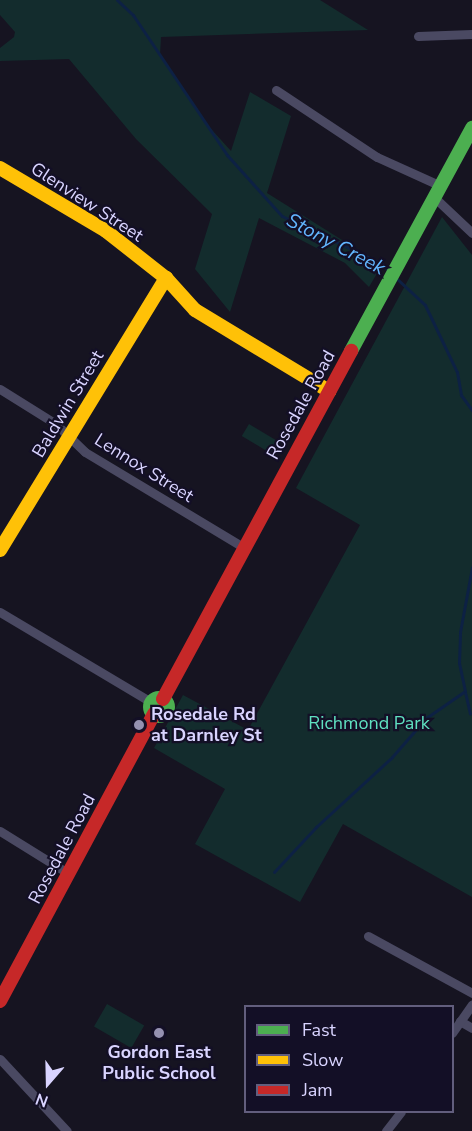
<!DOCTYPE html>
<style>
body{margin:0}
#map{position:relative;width:472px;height:1131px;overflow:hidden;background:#161421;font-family:"Nunito Sans",sans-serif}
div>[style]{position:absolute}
.green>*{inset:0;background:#132c2d;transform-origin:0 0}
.stream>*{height:3px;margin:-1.5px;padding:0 1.5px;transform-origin:1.5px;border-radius:1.5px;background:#0d2144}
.street>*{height:9px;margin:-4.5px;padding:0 4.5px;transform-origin:4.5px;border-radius:4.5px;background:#4a4962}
.fast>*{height:14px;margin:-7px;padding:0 7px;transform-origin:7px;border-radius:7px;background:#4caf50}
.fast>.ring{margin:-7px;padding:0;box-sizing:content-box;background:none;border:14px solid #4caf50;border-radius:50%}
.slow>*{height:14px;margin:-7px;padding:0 7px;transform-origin:7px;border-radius:7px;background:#ffc107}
.jam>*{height:14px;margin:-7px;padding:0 7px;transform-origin:7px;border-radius:7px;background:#c62828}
.dots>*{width:16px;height:16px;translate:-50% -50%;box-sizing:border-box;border:3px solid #130f26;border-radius:50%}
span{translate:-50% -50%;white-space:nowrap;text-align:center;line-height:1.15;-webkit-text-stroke:4.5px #130f26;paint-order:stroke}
.street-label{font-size:18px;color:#d9d4ff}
.poi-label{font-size:18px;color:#d9d4ff;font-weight:700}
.left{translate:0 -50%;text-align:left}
.park-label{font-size:18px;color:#5fe0c0}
.water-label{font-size:20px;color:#62b6ff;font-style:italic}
.legend{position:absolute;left:244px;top:1005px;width:210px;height:108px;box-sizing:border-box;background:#130f26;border:2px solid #625e7d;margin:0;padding:8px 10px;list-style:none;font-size:18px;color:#d9d4ff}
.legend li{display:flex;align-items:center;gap:12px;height:30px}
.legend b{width:30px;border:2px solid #625e7d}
.north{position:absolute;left:18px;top:1053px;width:60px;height:60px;-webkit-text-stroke:4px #130f26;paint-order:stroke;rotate:200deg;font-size:16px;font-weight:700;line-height:24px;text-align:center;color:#d9d4ff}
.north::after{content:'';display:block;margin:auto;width:21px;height:27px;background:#d9d4ff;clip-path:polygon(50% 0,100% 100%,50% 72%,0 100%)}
</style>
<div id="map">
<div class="green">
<i style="clip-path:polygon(0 0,320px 0,368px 30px,161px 37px,160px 55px,203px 120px,231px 151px,250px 92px,291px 116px,267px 193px,382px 265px,369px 287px,345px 263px,259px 218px,230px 312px,195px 269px,212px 214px,136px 139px,69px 59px,0 61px,0 48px,14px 37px,15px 32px,0 15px)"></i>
<i style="clip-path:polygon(442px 217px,472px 255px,472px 897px,343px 824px,300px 902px,195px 844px,225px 789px,154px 748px,183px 695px,248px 730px,360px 525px,296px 488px)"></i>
<i style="left:249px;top:424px;width:35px;height:14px;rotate:31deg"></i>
<i style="left:107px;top:1004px;width:43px;height:26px;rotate:30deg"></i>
</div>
<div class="stream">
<i style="left:117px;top:0;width:22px;rotate:43deg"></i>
<i style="left:133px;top:15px;width:169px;rotate:56.1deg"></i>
<i style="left:227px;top:155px;width:82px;rotate:48deg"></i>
<i style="left:282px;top:216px;width:111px;rotate:25.6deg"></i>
<i style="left:382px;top:264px;width:11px;rotate:45deg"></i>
<i style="left:395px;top:277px;width:41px;rotate:43deg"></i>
<i style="left:425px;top:305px;width:74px;rotate:64.5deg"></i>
<i style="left:457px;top:372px;width:23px;rotate:80deg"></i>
<i style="left:461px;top:395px;width:19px;rotate:54deg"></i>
<i style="left:465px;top:692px;width:22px;rotate:77deg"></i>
<i style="left:274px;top:872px;width:62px;rotate:-47deg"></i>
<i style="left:316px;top:827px;width:103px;rotate:-42.6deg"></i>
<i style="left:392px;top:757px;width:52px;rotate:-48.9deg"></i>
<i style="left:426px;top:718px;width:47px;rotate:-34.7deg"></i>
<i style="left:465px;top:691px;width:29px;rotate:-102deg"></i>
<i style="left:459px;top:663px;width:31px;rotate:-88deg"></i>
<i style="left:460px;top:632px;width:66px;rotate:-79.5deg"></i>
</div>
<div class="street">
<i style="left:418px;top:36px;width:54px;rotate:-2.1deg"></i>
<i style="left:276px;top:90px;width:121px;rotate:33.6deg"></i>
<i style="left:377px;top:157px;width:70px;rotate:24.4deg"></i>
<i style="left:435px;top:198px;width:51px;rotate:43.4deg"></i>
<i style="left:0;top:389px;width:66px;rotate:32deg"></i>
<i style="left:56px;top:424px;width:40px;rotate:44deg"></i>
<i style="left:85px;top:452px;width:187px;rotate:31deg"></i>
<i style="left:0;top:612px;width:176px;rotate:30.8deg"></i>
<i style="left:0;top:831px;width:81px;rotate:31.9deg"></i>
<i style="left:368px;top:936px;width:119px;rotate:28.7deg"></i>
<i style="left:460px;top:1021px;width:14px;rotate:30deg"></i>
<i style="left:452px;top:1033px;width:35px;rotate:-55deg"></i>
<i style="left:0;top:1059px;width:98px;rotate:47.1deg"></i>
<i style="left:386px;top:1131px;width:24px;rotate:-52deg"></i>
</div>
<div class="fast">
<i style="left:351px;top:351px;width:254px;rotate:-61.5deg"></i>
<i class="ring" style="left:150px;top:698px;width:4px;height:4px"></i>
</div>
<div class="slow">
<i style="left:0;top:168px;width:123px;rotate:30.7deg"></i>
<i style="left:106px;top:231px;width:76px;rotate:38.1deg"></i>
<i style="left:166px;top:278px;width:43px;rotate:47.8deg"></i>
<i style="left:195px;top:310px;width:157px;rotate:31.2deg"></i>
<i style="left:0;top:550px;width:319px;rotate:-58.6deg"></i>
</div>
<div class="jam">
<i style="left:163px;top:699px;width:396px;rotate:-61.6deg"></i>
<i style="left:0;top:1001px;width:326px;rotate:-61.8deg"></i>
</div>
<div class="dots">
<i style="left:139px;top:725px;background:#9591b1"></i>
<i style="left:159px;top:1033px;background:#9591b1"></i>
</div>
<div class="street-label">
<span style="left:87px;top:202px;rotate:33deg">Glenview Street</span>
<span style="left:68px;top:404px;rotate:-59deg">Baldwin Street</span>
<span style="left:301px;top:405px;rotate:-61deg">Rosedale Road</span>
<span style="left:144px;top:468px;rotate:32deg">Lennox Street</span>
<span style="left:62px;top:849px;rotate:-62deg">Rosedale Road</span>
</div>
<div class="poi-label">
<span class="left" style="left:151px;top:725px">Rosedale Rd<br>at Darnley St</span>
<span style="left:159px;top:1063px">Gordon East<br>Public School</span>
</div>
<div class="park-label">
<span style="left:369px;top:723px">Richmond Park</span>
</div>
<div class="water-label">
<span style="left:336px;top:244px;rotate:28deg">Stony Creek</span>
</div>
<ul class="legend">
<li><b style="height:8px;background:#4caf50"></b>Fast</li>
<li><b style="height:8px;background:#ffc107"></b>Slow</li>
<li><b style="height:8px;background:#c62828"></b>Jam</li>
</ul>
<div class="north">N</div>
</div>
